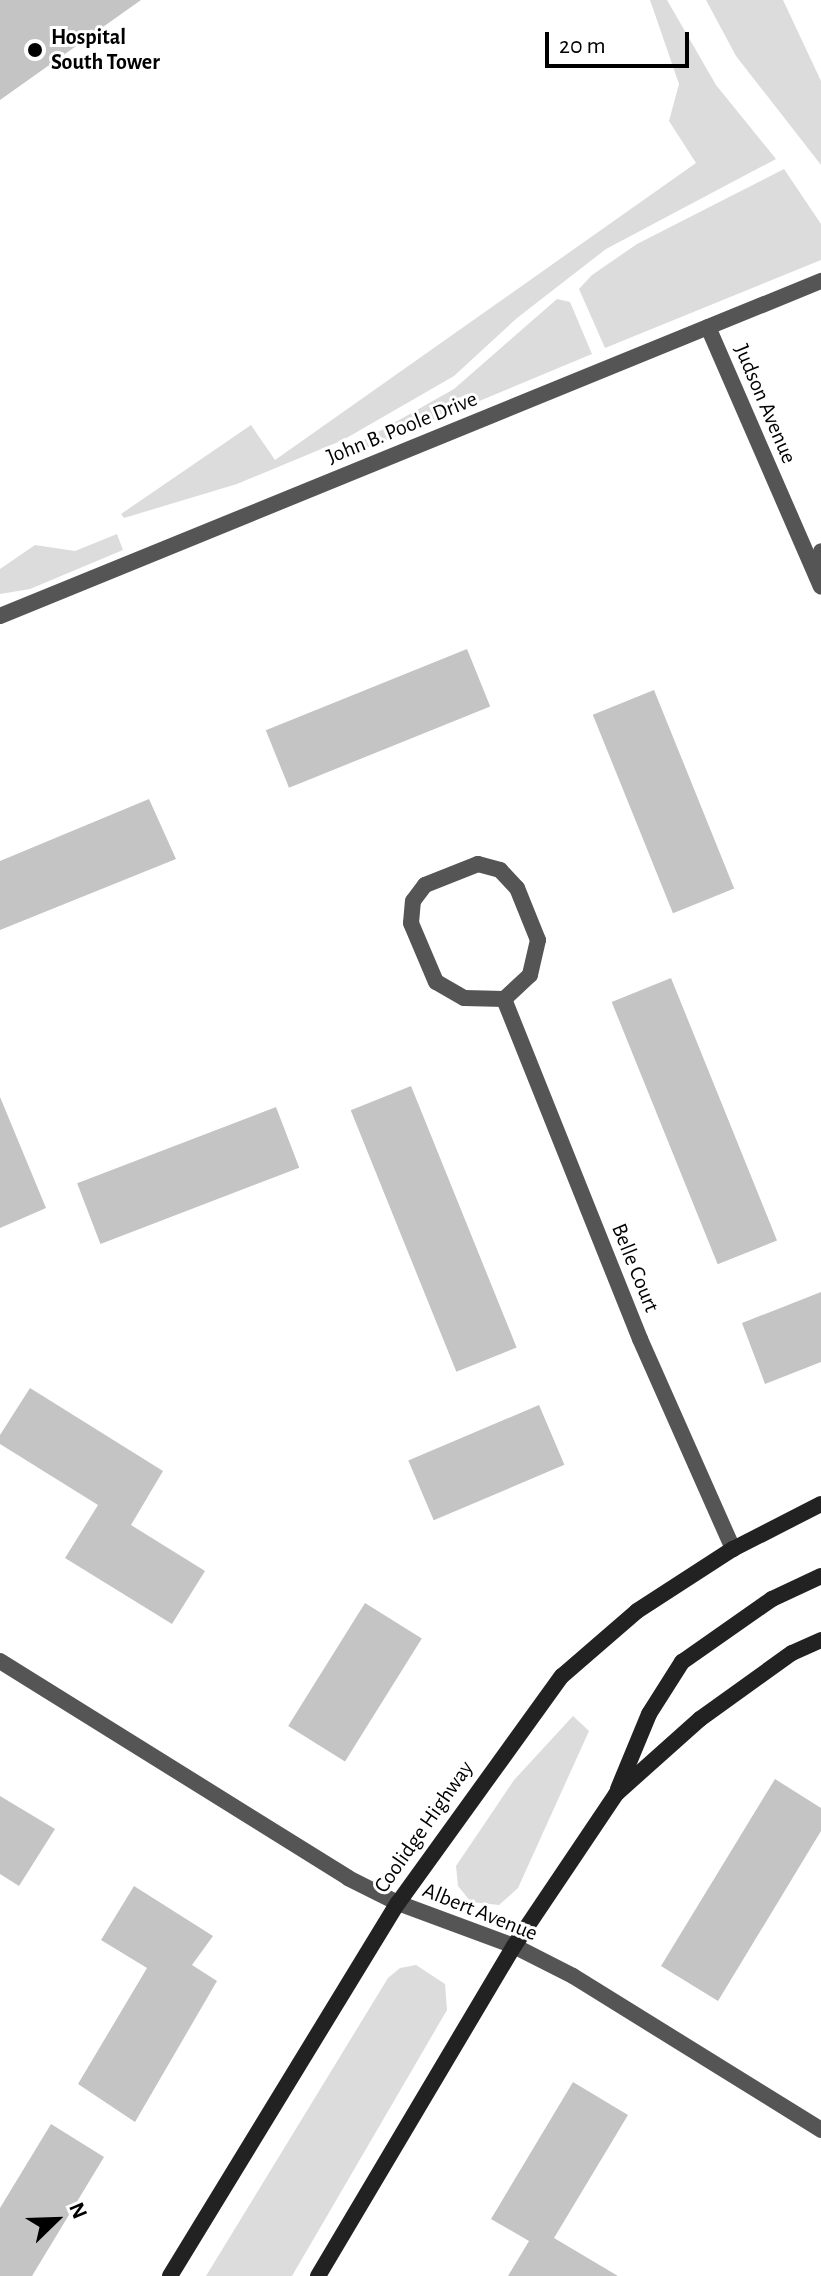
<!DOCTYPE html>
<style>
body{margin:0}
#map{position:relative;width:821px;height:2276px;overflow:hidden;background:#fff;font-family:"Alegreya Sans",sans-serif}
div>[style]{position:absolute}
.green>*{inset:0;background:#dcdcdc}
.building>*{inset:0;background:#c4c4c4;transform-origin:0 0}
.service>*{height:16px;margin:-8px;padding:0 8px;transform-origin:8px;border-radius:8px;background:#555}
.minor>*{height:16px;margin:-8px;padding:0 8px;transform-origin:8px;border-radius:8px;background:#555}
.secondary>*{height:16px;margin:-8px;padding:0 8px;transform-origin:8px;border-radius:8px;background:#222}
.dots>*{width:22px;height:22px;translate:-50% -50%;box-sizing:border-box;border:4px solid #fff;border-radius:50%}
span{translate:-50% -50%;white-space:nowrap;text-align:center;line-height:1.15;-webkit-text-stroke:6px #fff;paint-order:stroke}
.poi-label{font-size:22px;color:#000;font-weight:700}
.left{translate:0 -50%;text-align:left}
.street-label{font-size:22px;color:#000}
.north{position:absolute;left:16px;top:2180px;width:80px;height:80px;-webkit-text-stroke:6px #fff;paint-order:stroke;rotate:67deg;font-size:22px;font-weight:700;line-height:32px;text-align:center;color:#000}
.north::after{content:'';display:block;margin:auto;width:28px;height:36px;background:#000;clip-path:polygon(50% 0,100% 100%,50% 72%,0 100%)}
.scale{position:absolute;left:545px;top:32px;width:144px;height:36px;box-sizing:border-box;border:4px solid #000;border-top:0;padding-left:10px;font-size:24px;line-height:28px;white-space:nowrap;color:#000;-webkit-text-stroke:6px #fff;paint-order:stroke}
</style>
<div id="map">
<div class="green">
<i style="clip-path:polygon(650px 0,667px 0,716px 85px,776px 159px,606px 249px,517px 318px,454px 376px,343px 440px,237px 484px,124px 518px,121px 514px,251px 425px,275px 460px,696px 163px,669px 121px,679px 84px)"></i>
<i style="clip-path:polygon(706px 0,783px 0,821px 81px,821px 165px,736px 56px)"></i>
<i style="clip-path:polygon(784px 169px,821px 224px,821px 260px,605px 348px,579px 289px,592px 275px,637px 244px)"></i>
<i style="clip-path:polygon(557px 299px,570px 302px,592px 354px,347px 456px,346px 450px,454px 389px)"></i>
<i style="clip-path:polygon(117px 534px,123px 550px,30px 589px,0 594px,0 569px,35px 545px,75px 551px)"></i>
<i style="clip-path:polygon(573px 1716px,589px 1731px,518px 1888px,499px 1905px,471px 1902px,458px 1886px,456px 1866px,514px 1780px)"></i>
<i style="clip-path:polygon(416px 1965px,445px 1984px,447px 2010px,292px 2276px,206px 2276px,388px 1978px,400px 1968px)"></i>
</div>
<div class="building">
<i style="clip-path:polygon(0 0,141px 0,0 100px)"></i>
<i style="left:467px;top:649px;width:62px;height:217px;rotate:68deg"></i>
<i style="left:654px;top:690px;width:214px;height:66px;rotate:68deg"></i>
<i style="clip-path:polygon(149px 799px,176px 859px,0 930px,0 861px)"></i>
<i style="left:671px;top:978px;width:283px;height:64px;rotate:68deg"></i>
<i style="left:411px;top:1086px;width:282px;height:65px;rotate:68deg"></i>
<i style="clip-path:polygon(0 1097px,46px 1208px,0 1228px)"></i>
<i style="left:276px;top:1107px;width:65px;height:213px;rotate:69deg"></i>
<i style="clip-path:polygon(821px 1292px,821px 1362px,765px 1384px,742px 1323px)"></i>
<i style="clip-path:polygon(30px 1388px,163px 1471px,131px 1525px,205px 1571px,172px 1624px,65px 1558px,98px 1505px,0 1444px,0 1435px)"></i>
<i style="left:539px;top:1405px;width:65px;height:142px;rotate:67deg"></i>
<i style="left:365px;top:1603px;width:67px;height:145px;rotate:32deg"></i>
<i style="clip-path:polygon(775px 1779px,821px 1808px,821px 1831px,718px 2001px,661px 1966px)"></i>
<i style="clip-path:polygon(0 1796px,55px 1829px,19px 1886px,0 1874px)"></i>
<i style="clip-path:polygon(134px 1886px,213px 1936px,192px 1965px,217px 1981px,135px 2122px,78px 2084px,147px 1968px,101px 1940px)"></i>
<i style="clip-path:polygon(573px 2082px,628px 2115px,554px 2238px,618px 2276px,508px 2276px,529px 2241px,491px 2219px)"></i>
<i style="clip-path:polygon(51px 2124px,104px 2157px,32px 2276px,0 2276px,0 2208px)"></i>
</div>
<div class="service">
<i style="left:817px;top:577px;width:26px;rotate:-81deg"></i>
</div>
<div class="minor">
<i style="left:708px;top:327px;width:283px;rotate:66.5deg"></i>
<i style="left:0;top:616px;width:887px;rotate:-22.2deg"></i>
<i style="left:504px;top:999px;width:40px;rotate:-178.6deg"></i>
<i style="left:464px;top:998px;width:32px;rotate:-150deg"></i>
<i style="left:436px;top:982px;width:64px;rotate:-113deg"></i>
<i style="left:411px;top:923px;width:22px;rotate:-85deg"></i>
<i style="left:413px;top:901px;width:20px;rotate:-53deg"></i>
<i style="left:425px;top:885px;width:57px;rotate:-21.6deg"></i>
<i style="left:478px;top:864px;width:23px;rotate:15deg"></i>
<i style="left:500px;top:870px;width:25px;rotate:47deg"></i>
<i style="left:517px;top:888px;width:56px;rotate:68deg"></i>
<i style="left:538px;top:940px;width:36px;rotate:103deg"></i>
<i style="left:530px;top:975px;width:35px;rotate:137deg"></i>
<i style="left:504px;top:999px;width:366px;rotate:68.2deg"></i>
<i style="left:640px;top:1339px;width:230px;rotate:66.1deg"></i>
<i style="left:0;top:1661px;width:410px;rotate:31.9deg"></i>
<i style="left:348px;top:1878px;width:56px;rotate:26.6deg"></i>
<i style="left:398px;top:1903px;width:124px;rotate:20.3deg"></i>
<i style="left:514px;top:1946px;width:66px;rotate:27deg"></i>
<i style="left:573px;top:1976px;width:292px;rotate:31.8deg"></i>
</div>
<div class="secondary">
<i style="left:618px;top:1789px;width:81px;rotate:-67.5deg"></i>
<i style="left:649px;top:1714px;width:62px;rotate:-57.6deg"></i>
<i style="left:682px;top:1662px;width:110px;rotate:-35deg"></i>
<i style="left:772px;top:1599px;width:54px;rotate:-25.1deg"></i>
<i style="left:170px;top:2276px;width:437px;rotate:-58.6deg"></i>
<i style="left:398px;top:1903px;width:280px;rotate:-54.2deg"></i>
<i style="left:562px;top:1676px;width:99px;rotate:-40.9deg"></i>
<i style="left:637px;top:1611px;width:114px;rotate:-32.9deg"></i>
<i style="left:733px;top:1549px;width:99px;rotate:-27.1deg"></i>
<i style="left:318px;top:2276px;width:384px;rotate:-59.3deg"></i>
<i style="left:514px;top:1946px;width:183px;rotate:-56.1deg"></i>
<i style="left:616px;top:1794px;width:113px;rotate:-41.8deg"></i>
<i style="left:700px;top:1719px;width:113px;rotate:-35.7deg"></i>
<i style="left:792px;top:1653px;width:32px;rotate:-24deg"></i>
</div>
<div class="dots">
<i style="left:35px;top:50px;background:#000"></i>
</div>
<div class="poi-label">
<span class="left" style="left:51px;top:50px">Hospital<br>South Tower</span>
</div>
<div class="street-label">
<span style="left:765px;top:404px;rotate:67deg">Judson Avenue</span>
<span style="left:402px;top:428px;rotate:-22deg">John B. Poole Drive</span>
<span style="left:635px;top:1268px;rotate:68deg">Belle Court</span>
<span style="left:424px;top:1827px;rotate:-55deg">Coolidge Highway</span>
<span style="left:480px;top:1912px;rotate:22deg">Albert Avenue</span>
</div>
<div class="north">N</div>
<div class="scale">20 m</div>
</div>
